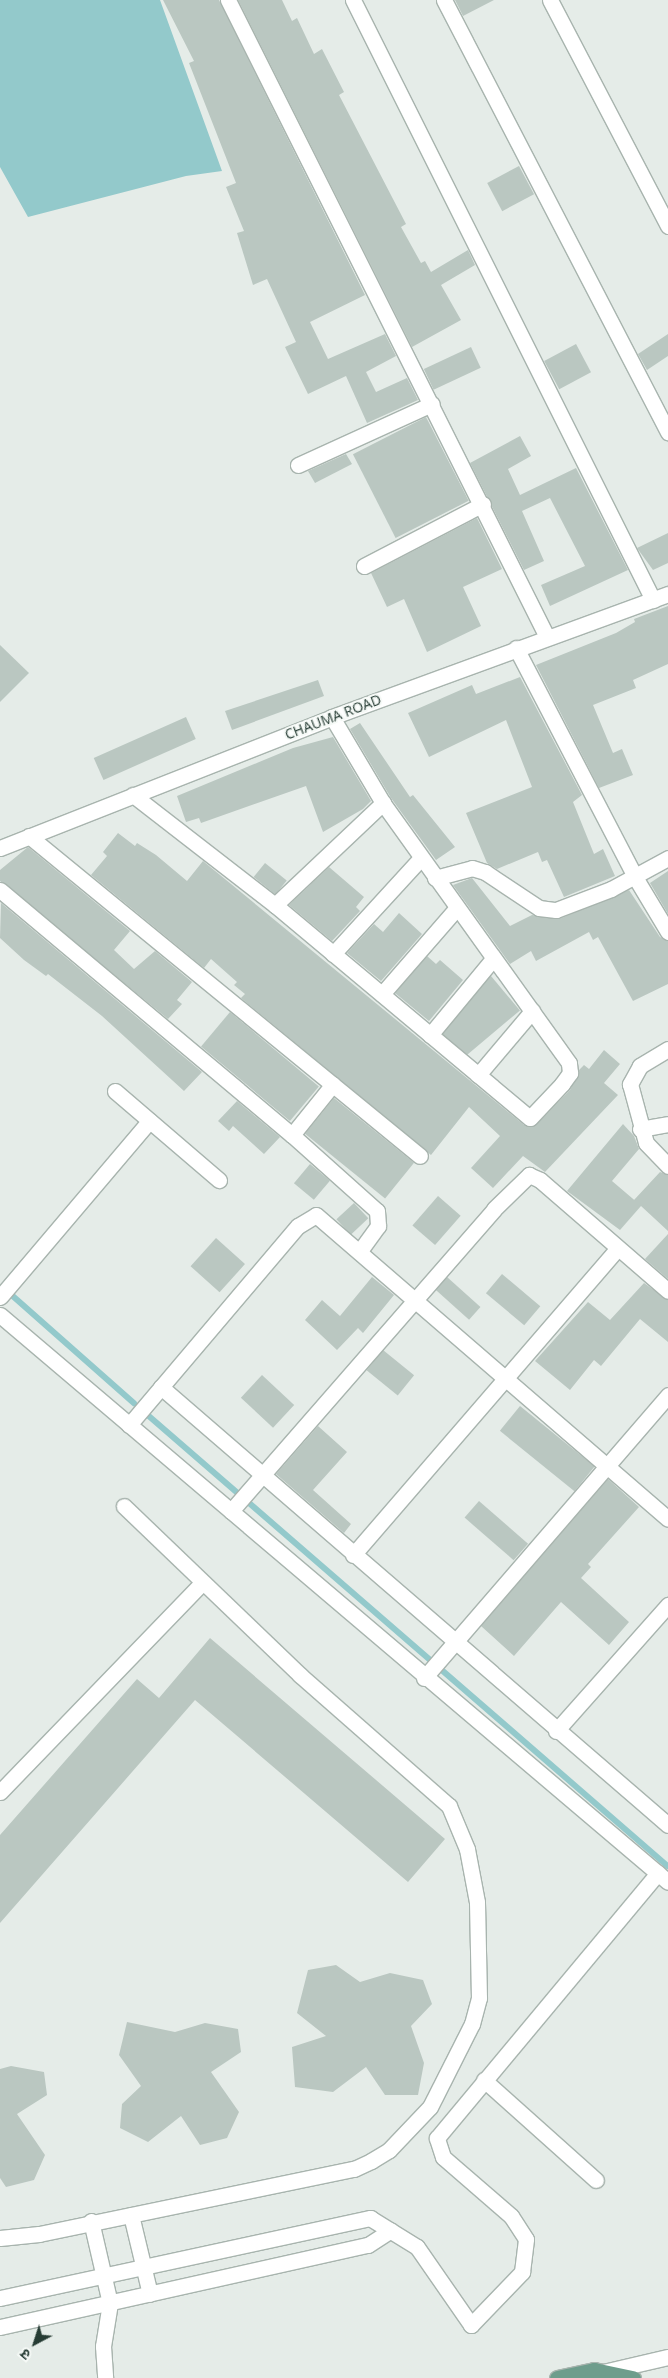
<!DOCTYPE html>
<meta charset="utf-8">
<style>
body{margin:0}
#map{position:relative;width:668px;height:2378px;overflow:hidden;background:#e5ece8;font-family:"Open Sans","Noto Sans Devanagari",sans-serif}
div>[style]{position:absolute}
.water>*{inset:0;background:#93c9cb}
.stream>*{height:5.5px;margin:-2.75px;padding:0 2.75px;transform-origin:2.75px;border-radius:2.75px;background:#93c9cb}
.building>*{inset:0;background:#bac7c1;transform-origin:0 0}
.roads{filter:drop-shadow(1px 0 #a8b4ae) drop-shadow(-1px 0 #a8b4ae) drop-shadow(0 1px #a8b4ae) drop-shadow(0 -1px #a8b4ae)}
.minor>*{height:15px;margin:-7.5px;padding:0 7.5px;transform-origin:7.5px;border-radius:7.5px;background:#fff}
.major>*{height:15px;margin:-7.5px;padding:0 7.5px;transform-origin:7.5px;border-radius:7.5px;background:#6e9d8c}
span{translate:-50% -50%;white-space:nowrap;text-align:center;line-height:1.15;-webkit-text-stroke:4px #f5f9f6;paint-order:stroke}
.street-label{font-size:14px;color:#263c34}
.north{position:absolute;left:10px;top:2318px;width:50px;height:50px;-webkit-text-stroke:4px #f5f9f6;paint-order:stroke;rotate:220deg;font-size:14px;font-weight:700;line-height:20px;text-align:center;color:#263c34}
.north::after{content:'';display:block;margin:auto;width:18px;height:22px;background:#263c34;clip-path:polygon(50% 0,100% 100%,50% 72%,0 100%)}
</style>
<div id="map">
<div class="water">
<i style="clip-path:polygon(0 0,160px 0,222px 171px,186px 176px,28px 217px,0 167px)"></i>
</div>
<div class="stream">
<i style="left:12px;top:1295px;width:163px;rotate:41.5deg"></i>
<i style="left:148px;top:1415px;width:688px;rotate:40.94deg"></i>
</div>
<div class="building">
<i style="clip-path:polygon(163px 0,219px 0,365px 295px,310px 322px,328px 359px,385px 334px,396px 356px,366px 372px,376px 392px,407px 378px,418px 400px,367px 423px,346px 376px,308px 394px,285px 347px,296px 342px,267px 279px,253px 285px,237px 233px,244px 231px,226px 187px,236px 183px,189px 63px,194px 61px)"></i>
<i style="clip-path:polygon(238px 0,282px 0,292px 21px,297px 18px,314px 54px,322px 49px,344px 92px,339px 95px,406px 224px,401px 227px,421px 263px,425px 261px,431px 272px,468px 250px,475px 265px,441px 285px,461px 320px,412px 347px)"></i>
<i style="clip-path:polygon(455px 0,494px 0,463px 16px)"></i>
<i style="left:519px;top:166px;width:32px;height:36px;rotate:62deg"></i>
<i style="clip-path:polygon(668px 334px,668px 356px,647px 370px,638px 354px)"></i>
<i style="left:576px;top:344px;width:32px;height:36px;rotate:62deg"></i>
<i style="left:471px;top:347px;width:23px;height:52px;rotate:65deg"></i>
<i style="left:426px;top:417px;width:94px;height:82px;rotate:63deg"></i>
<i style="clip-path:polygon(520px 436px,531px 456px,508px 469px,520px 495px,576px 468px,628px 570px,550px 606px,541px 585px,585px 566px,550px 498px,522px 511px,544px 561px,524px 570px,470px 463px)"></i>
<i style="clip-path:polygon(346px 454px,352px 464px,315px 483px,308px 471px)"></i>
<i style="clip-path:polygon(477px 518px,502px 569px,463px 587px,481px 626px,427px 652px,404px 599px,387px 607px,371px 573px)"></i>
<i style="clip-path:polygon(668px 533px,668px 563px,653px 570px,637px 548px)"></i>
<i style="clip-path:polygon(668px 606px,668px 664px,633px 680px,636px 688px,593px 705px,613px 753px,622px 749px,633px 775px,599px 788px,536px 665px,616px 633px,635px 622px,634px 619px)"></i>
<i style="clip-path:polygon(0 645px,29px 673px,0 702px)"></i>
<i style="clip-path:polygon(520px 677px,582px 795px,573px 802px,594px 854px,603px 849px,615px 876px,564px 897px,547px 860px,542px 862px,538px 852px,497px 869px,487px 863px,466px 813px,532px 787px,506px 720px,429px 757px,408px 713px,472px 685px,476px 694px)"></i>
<i style="clip-path:polygon(318px 680px,324px 696px,232px 730px,225px 711px)"></i>
<i style="left:186px;top:717px;width:24px;height:101px;rotate:66deg"></i>
<i style="clip-path:polygon(360px 723px,410px 797px,413px 795px,455px 847px,436px 860px,391px 798px,350px 729px)"></i>
<i style="clip-path:polygon(333px 737px,371px 801px,363px 809px,323px 832px,306px 786px,201px 823px,199px 818px,186px 822px,177px 796px,293px 748px)"></i>
<i style="clip-path:polygon(118px 833px,135px 846px,137px 843px,156px 855px,187px 881px,203px 861px,524px 1125px,537px 1124px,570px 1090px,579px 1070px,584px 1065px,589px 1069px,604px 1050px,620px 1064px,604px 1083px,618px 1095px,545px 1172px,523px 1156px,493px 1188px,471px 1168px,500px 1136px,469px 1107px,431px 1155px,241px 998px,245px 994px,234px 985px,237px 982px,211px 959px,204px 968px,91px 875px,107px 856px,103px 852px)"></i>
<i style="clip-path:polygon(28px 847px,130px 931px,114px 950px,134px 969px,155px 951px,192px 982px,177px 1000px,182px 1004px,168px 1019px,0 881px,0 870px)"></i>
<i style="left:265px;top:863px;width:28px;height:18px;rotate:39deg"></i>
<i style="clip-path:polygon(329px 867px,364px 897px,356px 907px,360px 911px,332px 941px,289px 905px)"></i>
<i style="clip-path:polygon(668px 871px,668px 914px,650px 883px)"></i>
<i style="clip-path:polygon(472px 878px,510px 926px,532px 915px,559px 919px,629px 890px,660px 937px,668px 941px,668px 984px,633px 1001px,598px 937px,593px 940px,589px 932px,536px 961px,531px 951px,510px 964px,453px 885px)"></i>
<i style="clip-path:polygon(1px 903px,202px 1072px,184px 1091px,102px 1016px,48px 974px,46px 976px,24px 960px,0 938px)"></i>
<i style="clip-path:polygon(399px 913px,422px 934px,381px 981px,347px 953px,374px 924px,383px 932px)"></i>
<i style="clip-path:polygon(427px 956px,436px 964px,440px 960px,463px 980px,429px 1021px,395px 993px)"></i>
<i style="left:491px;top:976px;width:45px;height:75px;rotate:50deg"></i>
<i style="left:230px;top:1012px;width:116px;height:45px;rotate:40deg"></i>
<i style="left:334px;top:1098px;width:103px;height:46px;rotate:39deg"></i>
<i style="clip-path:polygon(237px 1101px,280px 1137px,264px 1154px,233px 1126px,229px 1131px,218px 1121px)"></i>
<i style="clip-path:polygon(623px 1124px,634px 1136px,639px 1149px,612px 1181px,639px 1204px,634px 1200px,660px 1172px,668px 1175px,668px 1231px,641px 1206px,620px 1230px,567px 1191px)"></i>
<i style="left:310px;top:1164px;width:26px;height:25px;rotate:40deg"></i>
<i style="left:438px;top:1196px;width:30px;height:39px;rotate:41deg"></i>
<i style="left:354px;top:1203px;width:21px;height:24px;rotate:47deg"></i>
<i style="clip-path:polygon(668px 1234px,668px 1279px,645px 1259px)"></i>
<i style="left:216px;top:1238px;width:39px;height:38px;rotate:42deg"></i>
<i style="left:502px;top:1274px;width:50px;height:25px;rotate:40deg"></i>
<i style="clip-path:polygon(372px 1277px,394px 1295px,363px 1333px,358px 1328px,337px 1350px,305px 1320px,322px 1300px,340px 1316px)"></i>
<i style="left:447px;top:1277px;width:45px;height:17px;rotate:42deg"></i>
<i style="clip-path:polygon(644px 1283px,668px 1300px,668px 1342px,640px 1319px,601px 1366px,594px 1360px,570px 1390px,535px 1361px,588px 1302px,610px 1320px)"></i>
<i style="left:383px;top:1350px;width:40px;height:26px;rotate:39deg"></i>
<i style="left:262px;top:1375px;width:44px;height:31px;rotate:43deg"></i>
<i style="left:520px;top:1406px;width:96px;height:32px;rotate:39deg"></i>
<i style="clip-path:polygon(318px 1426px,347px 1452px,313px 1490px,351px 1524px,344px 1533px,276px 1474px)"></i>
<i style="clip-path:polygon(608px 1479px,639px 1507px,588px 1564px,591px 1567px,581px 1578px,629px 1622px,609px 1645px,561px 1602px,514px 1656px,481px 1626px)"></i>
<i style="left:479px;top:1501px;width:65px;height:22px;rotate:41deg"></i>
<i style="clip-path:polygon(210px 1638px,445px 1839px,408px 1882px,195px 1700px,0 1923px,0 1835px,137px 1679px,159px 1698px)"></i>
<i style="clip-path:polygon(336px 1965px,360px 1982px,390px 1973px,423px 1980px,432px 2004px,411px 2026px,424px 2063px,418px 2095px,385px 2095px,366px 2067px,333px 2092px,295px 2087px,292px 2047px,326px 2036px,297px 2013px,308px 1970px)"></i>
<i style="clip-path:polygon(127px 2022px,175px 2032px,205px 2023px,238px 2029px,241px 2052px,211px 2072px,239px 2112px,227px 2138px,200px 2145px,181px 2116px,148px 2142px,120px 2128px,122px 2104px,141px 2086px,119px 2055px)"></i>
<i style="clip-path:polygon(11px 2066px,44px 2072px,47px 2095px,17px 2114px,45px 2155px,34px 2180px,6px 2187px,0 2178px,0 2069px)"></i>
</div>
<div class="roads">
<div class="minor">
<i style="left:228px;top:0;width:712px;rotate:63.4deg"></i>
<i style="left:353px;top:0;width:671px;rotate:63.43deg"></i>
<i style="left:444px;top:0;width:487px;rotate:62.6deg"></i>
<i style="left:550px;top:0;width:255px;rotate:62.4deg"></i>
<i style="left:298px;top:465px;width:147px;rotate:-24.5deg"></i>
<i style="left:364px;top:566px;width:134px;rotate:-27.5deg"></i>
<i style="left:516px;top:648px;width:258px;rotate:62.5deg"></i>
<i style="left:635px;top:877px;width:64px;rotate:59deg"></i>
<i style="left:133px;top:795px;width:180px;rotate:37.8deg"></i>
<i style="left:275px;top:905px;width:332px;rotate:39.9deg"></i>
<i style="left:530px;top:1118px;width:47px;rotate:-46.7deg"></i>
<i style="left:562px;top:1084px;width:14px;rotate:-54deg"></i>
<i style="left:570px;top:1073px;width:10px;rotate:-96deg"></i>
<i style="left:569px;top:1063px;width:320px;rotate:-125.6deg"></i>
<i style="left:383px;top:803px;width:100px;rotate:-120.7deg"></i>
<i style="left:29px;top:836px;width:505px;rotate:39.3deg"></i>
<i style="left:0;top:848px;width:357px;rotate:-21.5deg"></i>
<i style="left:332px;top:717px;width:358px;rotate:-20.1deg"></i>
<i style="left:435px;top:878px;width:38px;rotate:-15deg"></i>
<i style="left:472px;top:868px;width:14px;rotate:17deg"></i>
<i style="left:485px;top:872px;width:65px;rotate:33.7deg"></i>
<i style="left:539px;top:908px;width:17px;rotate:7deg"></i>
<i style="left:556px;top:910px;width:59px;rotate:-20.9deg"></i>
<i style="left:611px;top:889px;width:65px;rotate:-28.5deg"></i>
<i style="left:0;top:890px;width:381px;rotate:40deg"></i>
<i style="left:292px;top:1135px;width:65px;rotate:-51.2deg"></i>
<i style="left:275px;top:905px;width:149px;rotate:-43.4deg"></i>
<i style="left:333px;top:954px;width:130px;rotate:-47.5deg"></i>
<i style="left:382px;top:994px;width:113px;rotate:-49deg"></i>
<i style="left:430px;top:1035px;width:97px;rotate:-50.4deg"></i>
<i style="left:668px;top:1049px;width:33px;rotate:149deg"></i>
<i style="left:640px;top:1066px;width:21px;rotate:119deg"></i>
<i style="left:630px;top:1084px;width:61px;rotate:74.8deg"></i>
<i style="left:646px;top:1143px;width:32px;rotate:46deg"></i>
<i style="left:478px;top:1075px;width:84px;rotate:-49.8deg"></i>
<i style="left:115px;top:1091px;width:137px;rotate:40.6deg"></i>
<i style="left:640px;top:1129px;width:28px;rotate:-10deg"></i>
<i style="left:292px;top:1135px;width:114px;rotate:41.8deg"></i>
<i style="left:377px;top:1211px;width:15px;rotate:86deg"></i>
<i style="left:378px;top:1226px;width:31px;rotate:126deg"></i>
<i style="left:0;top:1297px;width:231px;rotate:-49.7deg"></i>
<i style="left:0;top:1315px;width:876px;rotate:40.32deg"></i>
<i style="left:161px;top:1387px;width:670px;rotate:40.82deg"></i>
<i style="left:129px;top:1425px;width:261px;rotate:-49.7deg"></i>
<i style="left:298px;top:1226px;width:21px;rotate:-31deg"></i>
<i style="left:316px;top:1215px;width:465px;rotate:40.8deg"></i>
<i style="left:231px;top:1511px;width:400px;rotate:-48.9deg"></i>
<i style="left:494px;top:1209px;width:49px;rotate:-44.2deg"></i>
<i style="left:529px;top:1175px;width:12px;rotate:24deg"></i>
<i style="left:540px;top:1180px;width:169px;rotate:40.9deg"></i>
<i style="left:353px;top:1555px;width:404px;rotate:-49.2deg"></i>
<i style="left:424px;top:1678px;width:374px;rotate:-49.2deg"></i>
<i style="left:556px;top:1731px;width:169px;rotate:-48.4deg"></i>
<i style="left:0;top:1792px;width:291px;rotate:-46deg"></i>
<i style="left:484px;top:2080px;width:150px;rotate:41.8deg"></i>
<i style="left:131px;top:2215px;width:81px;rotate:76.5deg"></i>
<i style="left:91px;top:2221px;width:84px;rotate:77deg"></i>
<i style="left:110px;top:2303px;width:44px;rotate:99.2deg"></i>
<i style="left:103px;top:2346px;width:32px;rotate:86deg"></i>
<i style="left:0;top:2238px;width:39px;rotate:-6deg"></i>
<i style="left:39px;top:2234px;width:322px;rotate:-11.7deg"></i>
<i style="left:354px;top:2169px;width:19px;rotate:-25deg"></i>
<i style="left:371px;top:2161px;width:21px;rotate:-31deg"></i>
<i style="left:389px;top:2150px;width:59px;rotate:-46.4deg"></i>
<i style="left:430px;top:2107px;width:93px;rotate:-63.2deg"></i>
<i style="left:472px;top:2024px;width:27px;rotate:-75deg"></i>
<i style="left:479px;top:1998px;width:96px;rotate:-91.2deg"></i>
<i style="left:477px;top:1902px;width:54px;rotate:-100.7deg"></i>
<i style="left:467px;top:1849px;width:47px;rotate:-112.7deg"></i>
<i style="left:449px;top:1806px;width:198px;rotate:-138.7deg"></i>
<i style="left:300px;top:1675px;width:244px;rotate:-136.2deg"></i>
<i style="left:0;top:2298px;width:379px;rotate:-12.2deg"></i>
<i style="left:370px;top:2218px;width:55px;rotate:31.7deg"></i>
<i style="left:417px;top:2247px;width:95px;rotate:55.3deg"></i>
<i style="left:471px;top:2325px;width:74px;rotate:-46.1deg"></i>
<i style="left:522px;top:2272px;width:33px;rotate:-83deg"></i>
<i style="left:526px;top:2239px;width:27px;rotate:-123deg"></i>
<i style="left:511px;top:2216px;width:90px;rotate:-139.1deg"></i>
<i style="left:443px;top:2157px;width:20px;rotate:-108deg"></i>
<i style="left:437px;top:2138px;width:345px;rotate:-50.2deg"></i>
<i style="left:0;top:2327px;width:377px;rotate:-12.6deg"></i>
<i style="left:368px;top:2245px;width:27px;rotate:-33deg"></i>
<i style="left:603px;top:2372px;width:67px;rotate:-13deg"></i>
</div>
<div class="major">
<i style="left:557px;top:2378px;width:38px;rotate:-12deg"></i>
<i style="left:594px;top:2370px;width:40px;rotate:12deg"></i>
</div>
</div>
<div class="street-label">
<span style="left:333px;top:717px;rotate:-21deg">CHAUMA ROAD</span>
</div>
<div class="north">उ</div>
</div>
